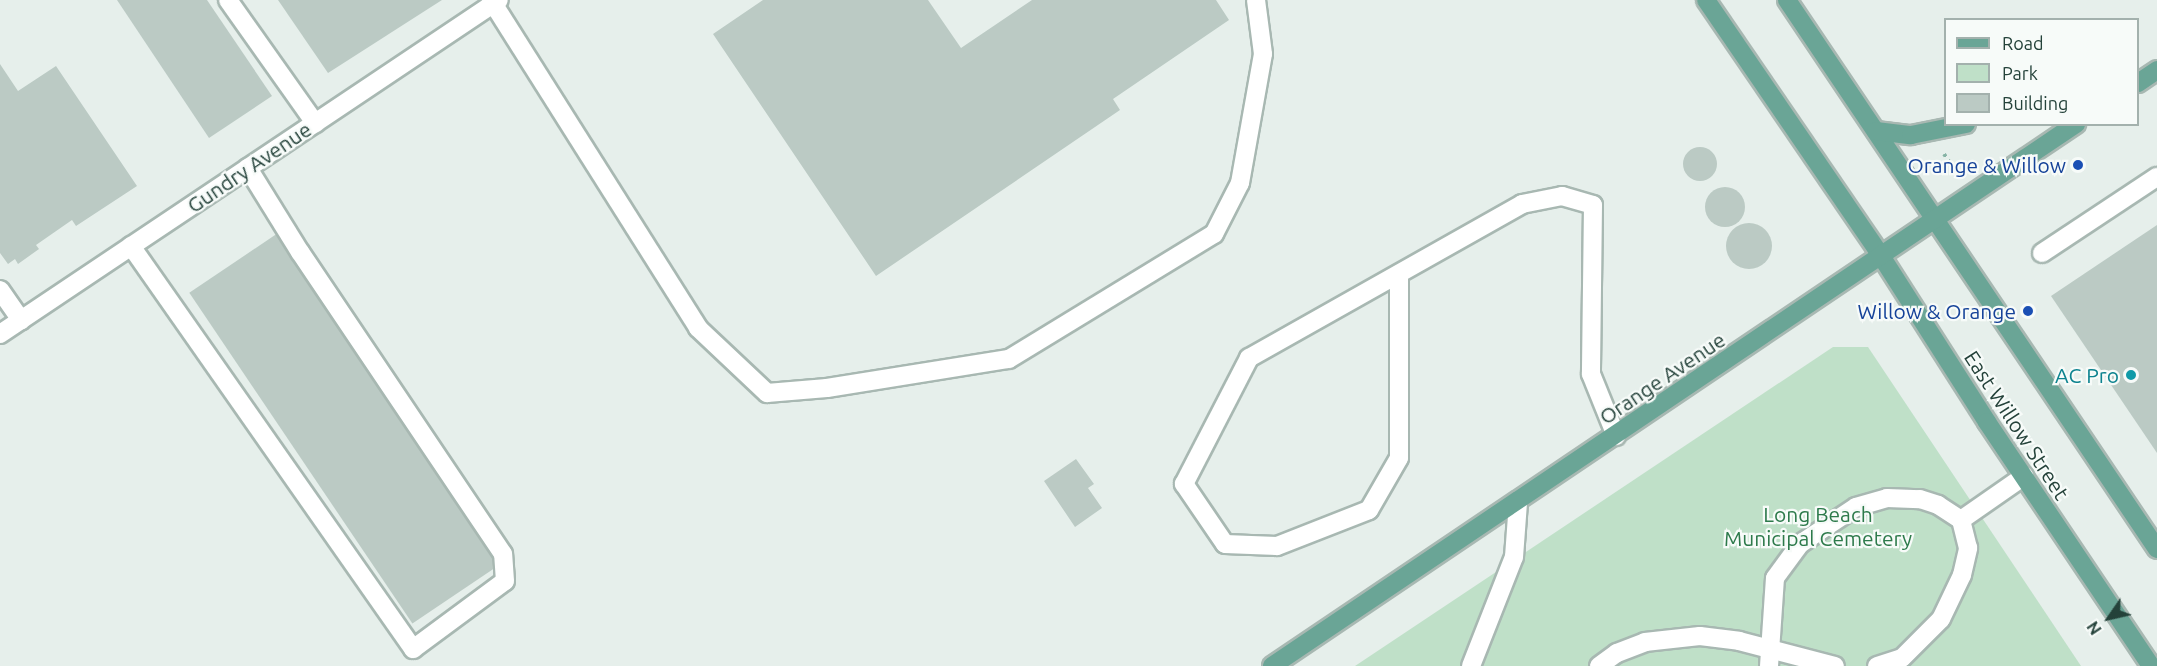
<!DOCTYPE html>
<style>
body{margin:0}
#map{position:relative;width:2157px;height:666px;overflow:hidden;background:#e6efeb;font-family:Ubuntu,sans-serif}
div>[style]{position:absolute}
.green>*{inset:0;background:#bfe0c8}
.building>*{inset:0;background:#bbcac4;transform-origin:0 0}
.round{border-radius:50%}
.path>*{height:4px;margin-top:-2px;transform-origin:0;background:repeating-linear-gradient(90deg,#86b3a5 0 3px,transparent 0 7.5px)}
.roads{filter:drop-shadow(2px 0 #a8b8b2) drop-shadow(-2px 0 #a8b8b2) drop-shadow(0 2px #a8b8b2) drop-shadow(0 -2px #a8b8b2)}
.minor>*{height:18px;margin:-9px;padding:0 9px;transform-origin:9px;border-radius:9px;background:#fff}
.major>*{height:18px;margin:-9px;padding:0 9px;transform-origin:9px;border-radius:9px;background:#6aa596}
.dots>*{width:16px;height:16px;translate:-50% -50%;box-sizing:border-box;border:3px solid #f7fbf9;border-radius:50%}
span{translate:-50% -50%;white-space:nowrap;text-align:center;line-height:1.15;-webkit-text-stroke:4.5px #f7fbf9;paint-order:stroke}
.transit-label{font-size:21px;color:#164399}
.right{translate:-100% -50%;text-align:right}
.street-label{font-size:21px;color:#24423a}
.culture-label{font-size:21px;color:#0d838f}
.park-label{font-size:21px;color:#2d7a4b}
.legend{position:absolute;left:1944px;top:18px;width:195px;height:108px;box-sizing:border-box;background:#f7fbf9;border:2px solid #a3b1ad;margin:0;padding:8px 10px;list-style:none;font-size:18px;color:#24423a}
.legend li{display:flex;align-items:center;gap:12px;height:30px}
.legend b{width:30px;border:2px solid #a3b1ad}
.north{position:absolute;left:2079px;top:588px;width:60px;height:60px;-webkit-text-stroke:4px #f7fbf9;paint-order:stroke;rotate:236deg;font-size:16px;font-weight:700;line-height:24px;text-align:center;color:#24423a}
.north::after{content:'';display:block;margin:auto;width:21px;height:27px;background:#24423a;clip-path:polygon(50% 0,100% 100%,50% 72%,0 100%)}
</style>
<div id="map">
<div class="green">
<i style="clip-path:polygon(1833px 347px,1868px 347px,2081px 666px,1355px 666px)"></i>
</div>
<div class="building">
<i style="clip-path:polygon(117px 0,207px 0,272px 96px,209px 138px)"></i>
<i style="clip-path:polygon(278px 0,442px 0,328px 73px)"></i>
<i style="clip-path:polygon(763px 0,928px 0,961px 48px,1032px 0,1216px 0,1229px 20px,1113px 99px,1120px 110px,876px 276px,713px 34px)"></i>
<i style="clip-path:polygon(0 64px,18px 91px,56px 66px,137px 186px,76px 226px,72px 220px,36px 245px,39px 249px,18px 264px,15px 259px,8px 264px,0 253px)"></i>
<i class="round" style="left:1683px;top:147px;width:34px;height:34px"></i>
<i class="round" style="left:1705px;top:187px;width:40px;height:40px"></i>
<i class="round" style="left:1726px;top:223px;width:46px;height:46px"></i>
<i style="clip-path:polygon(2157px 225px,2157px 453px,2051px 296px)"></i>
<i style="left:278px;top:233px;width:399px;height:107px;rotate:56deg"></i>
<i style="clip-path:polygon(1076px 459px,1094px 484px,1088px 488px,1102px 508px,1075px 527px,1044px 481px)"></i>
</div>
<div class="path">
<i style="left:1944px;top:154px;width:14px;rotate:56deg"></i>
</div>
<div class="roads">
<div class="minor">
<i style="left:228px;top:0;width:151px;rotate:54.7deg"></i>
<i style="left:491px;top:0;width:388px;rotate:57.7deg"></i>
<i style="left:698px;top:328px;width:95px;rotate:43.3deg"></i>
<i style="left:767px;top:393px;width:60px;rotate:-4.8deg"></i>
<i style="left:827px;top:388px;width:184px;rotate:-9.1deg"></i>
<i style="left:1009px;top:359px;width:240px;rotate:-31.4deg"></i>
<i style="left:1214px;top:234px;width:57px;rotate:-63deg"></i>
<i style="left:1240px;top:183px;width:131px;rotate:-79.9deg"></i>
<i style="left:1263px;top:54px;width:54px;rotate:-97.4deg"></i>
<i style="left:131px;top:246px;width:492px;rotate:55deg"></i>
<i style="left:413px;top:649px;width:114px;rotate:-36.5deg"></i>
<i style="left:505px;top:581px;width:27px;rotate:-94deg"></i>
<i style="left:503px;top:554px;width:364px;rotate:-123.9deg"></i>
<i style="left:300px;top:252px;width:99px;rotate:-121.8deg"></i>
<i style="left:2042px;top:253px;width:138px;rotate:-33.5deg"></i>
<i style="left:1399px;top:274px;width:184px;rotate:90deg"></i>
<i style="left:1399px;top:458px;width:60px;rotate:120deg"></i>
<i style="left:1369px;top:510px;width:99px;rotate:158.6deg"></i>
<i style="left:1277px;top:546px;width:52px;rotate:-177.8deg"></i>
<i style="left:1225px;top:544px;width:73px;rotate:-124.3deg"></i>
<i style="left:1184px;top:484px;width:142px;rotate:-62.7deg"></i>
<i style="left:1249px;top:358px;width:313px;rotate:-29.4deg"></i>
<i style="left:1522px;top:204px;width:41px;rotate:-11.3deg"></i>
<i style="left:1562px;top:196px;width:32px;rotate:16deg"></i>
<i style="left:1593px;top:205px;width:169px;rotate:90.7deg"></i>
<i style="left:1591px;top:374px;width:67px;rotate:68deg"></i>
<i style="left:0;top:290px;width:37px;rotate:55deg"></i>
<i style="left:0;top:334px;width:600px;rotate:-33.8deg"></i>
<i style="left:1471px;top:666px;width:117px;rotate:-68.5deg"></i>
<i style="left:1514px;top:557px;width:54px;rotate:-85.8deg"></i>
<i style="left:1599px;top:666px;width:22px;rotate:-36deg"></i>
<i style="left:1617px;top:653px;width:30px;rotate:-21deg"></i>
<i style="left:1645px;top:642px;width:55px;rotate:-6.2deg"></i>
<i style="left:1700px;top:636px;width:39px;rotate:7deg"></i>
<i style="left:1739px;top:641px;width:99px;rotate:14.6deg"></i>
<i style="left:1769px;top:666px;width:88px;rotate:-86.1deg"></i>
<i style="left:1775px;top:578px;width:42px;rotate:-53.7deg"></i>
<i style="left:1800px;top:544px;width:67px;rotate:-33.5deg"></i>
<i style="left:1856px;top:507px;width:32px;rotate:-16deg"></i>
<i style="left:1887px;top:498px;width:33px;rotate:2deg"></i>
<i style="left:1920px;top:499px;width:19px;rotate:18deg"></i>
<i style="left:1938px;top:505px;width:27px;rotate:33deg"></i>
<i style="left:1877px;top:666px;width:26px;rotate:-18deg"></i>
<i style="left:1902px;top:658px;width:55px;rotate:-45deg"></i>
<i style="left:1941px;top:619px;width:49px;rotate:-64.5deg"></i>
<i style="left:1962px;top:575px;width:28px;rotate:-77deg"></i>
<i style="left:1968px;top:548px;width:29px;rotate:-104deg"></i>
<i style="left:1961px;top:520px;width:77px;rotate:-34.9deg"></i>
</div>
<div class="major">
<i style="left:1706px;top:0;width:310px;rotate:55.6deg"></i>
<i style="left:1881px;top:256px;width:197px;rotate:57.4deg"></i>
<i style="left:1987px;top:422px;width:294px;rotate:56.1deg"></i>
<i style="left:1787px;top:0;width:662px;rotate:56.02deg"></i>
<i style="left:2138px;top:83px;width:23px;rotate:-34deg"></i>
<i style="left:1876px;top:131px;width:35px;rotate:7deg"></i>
<i style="left:1911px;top:135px;width:56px;rotate:-11.3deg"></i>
<i style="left:1272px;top:666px;width:970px;rotate:-33.99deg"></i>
</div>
</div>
<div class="dots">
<i style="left:2078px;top:165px;background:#1a4fb4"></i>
<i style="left:2028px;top:311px;background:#1a4fb4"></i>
<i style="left:2131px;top:375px;background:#0f9aa8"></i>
</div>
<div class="transit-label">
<span class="right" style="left:2066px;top:165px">Orange &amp; Willow</span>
<span class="right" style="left:2016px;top:311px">Willow &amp; Orange</span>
</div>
<div class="street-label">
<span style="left:249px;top:167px;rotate:-34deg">Gundry Avenue</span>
<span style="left:1662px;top:378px;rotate:-34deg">Orange Avenue</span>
<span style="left:2017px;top:425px;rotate:57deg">East Willow Street</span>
</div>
<div class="culture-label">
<span class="right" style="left:2119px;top:375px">AC Pro</span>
</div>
<div class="park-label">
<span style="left:1818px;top:526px">Long Beach<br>Municipal Cemetery</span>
</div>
<ul class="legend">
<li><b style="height:8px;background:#6aa596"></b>Road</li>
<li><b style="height:16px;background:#bfe0c8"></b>Park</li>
<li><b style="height:16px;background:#bbcac4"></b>Building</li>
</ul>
<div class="north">N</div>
</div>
